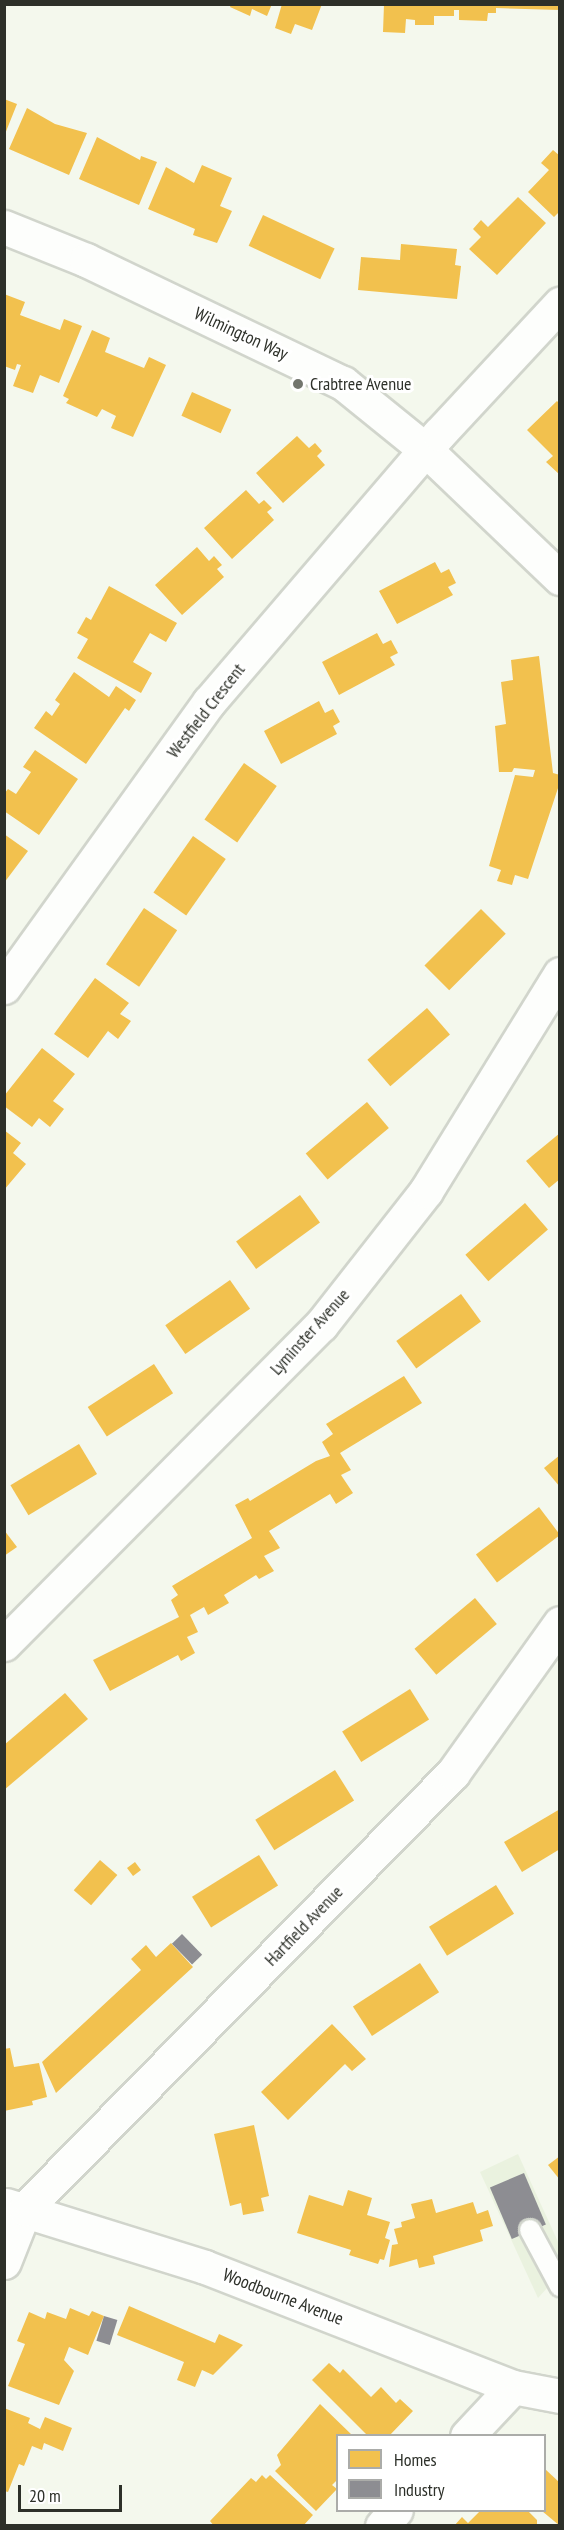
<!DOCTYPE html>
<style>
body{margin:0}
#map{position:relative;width:564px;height:2530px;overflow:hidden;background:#f4f8ed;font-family:"PT Sans Narrow",sans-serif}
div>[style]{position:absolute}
.built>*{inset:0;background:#eaf2df}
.homes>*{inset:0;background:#f2c14e;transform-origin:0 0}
.industry>*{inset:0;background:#8d8d92;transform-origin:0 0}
.roads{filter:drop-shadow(2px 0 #d1d5cc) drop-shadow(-2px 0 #d1d5cc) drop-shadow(0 2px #d1d5cc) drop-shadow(0 -2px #d1d5cc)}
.lane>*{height:20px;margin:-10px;padding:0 10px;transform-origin:10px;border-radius:10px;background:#fdfefc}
.street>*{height:33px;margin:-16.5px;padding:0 16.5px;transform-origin:16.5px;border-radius:16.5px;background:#fdfefc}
.dots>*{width:16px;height:16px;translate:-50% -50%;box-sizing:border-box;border:3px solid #fff;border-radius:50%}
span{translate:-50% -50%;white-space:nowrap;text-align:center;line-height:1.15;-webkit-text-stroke:6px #fff;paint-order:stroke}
.street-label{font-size:18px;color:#2d3029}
.poi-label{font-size:18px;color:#2d3029}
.left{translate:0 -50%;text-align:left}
.frame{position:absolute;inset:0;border:6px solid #2d3029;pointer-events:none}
.legend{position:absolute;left:336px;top:2434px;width:210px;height:78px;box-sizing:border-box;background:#fff;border:2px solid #abaca9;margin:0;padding:8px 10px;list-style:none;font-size:18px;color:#2d3029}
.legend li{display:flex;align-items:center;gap:12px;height:30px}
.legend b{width:30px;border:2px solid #abaca9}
.scale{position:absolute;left:18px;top:2485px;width:104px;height:27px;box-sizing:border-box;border:3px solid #2d3029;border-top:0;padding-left:8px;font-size:18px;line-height:21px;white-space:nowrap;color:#2d3029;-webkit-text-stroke:4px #fff;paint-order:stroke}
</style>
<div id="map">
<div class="built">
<i style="clip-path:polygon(518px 2154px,559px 2244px,559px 2275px,538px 2298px,480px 2172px)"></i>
</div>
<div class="homes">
<i style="clip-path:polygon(231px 4px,272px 4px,267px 16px,252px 9px,250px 16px,230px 7px)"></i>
<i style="clip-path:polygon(282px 4px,322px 4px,312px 30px,295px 24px,291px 34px,275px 28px)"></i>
<i style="clip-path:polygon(384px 4px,559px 4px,559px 10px,496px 8px,496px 13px,488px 13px,487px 21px,459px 20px,459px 10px,454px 10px,454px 16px,434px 16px,434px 25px,415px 25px,415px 20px,406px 19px,405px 33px,383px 32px)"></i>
<i style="clip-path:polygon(4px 99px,17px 104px,5px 134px,4px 134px)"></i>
<i style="clip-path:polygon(27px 108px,55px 124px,87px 133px,69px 175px,9px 149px)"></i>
<i style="clip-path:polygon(97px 137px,140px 160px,141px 156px,157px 162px,139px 205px,79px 179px)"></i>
<i style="clip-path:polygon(553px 150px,560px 156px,560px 211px,554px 217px,528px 192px,549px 170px,541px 163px)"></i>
<i style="clip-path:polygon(202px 165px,232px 178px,220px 206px,232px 211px,217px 243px,193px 235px,195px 229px,148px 209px,166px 167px,194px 183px)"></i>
<i style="clip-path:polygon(518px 197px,546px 223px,497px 275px,469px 249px,481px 237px,473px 229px,481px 220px,488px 227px)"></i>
<i style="left:263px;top:215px;width:79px;height:34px;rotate:25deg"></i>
<i style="clip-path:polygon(401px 244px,457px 249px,455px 265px,461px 266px,457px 299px,358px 290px,361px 257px,400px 260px)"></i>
<i style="clip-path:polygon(4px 294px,25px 302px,20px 315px,60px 330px,64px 319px,82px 326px,59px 383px,40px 375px,33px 393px,13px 386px,21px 365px,17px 364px,15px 370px,4px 366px)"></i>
<i style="clip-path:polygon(92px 330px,110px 338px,105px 352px,144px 368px,149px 357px,166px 365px,133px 437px,111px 428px,116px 416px,102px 409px,97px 417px,66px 403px,69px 399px,63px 396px)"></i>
<i style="left:192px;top:392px;width:43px;height:26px;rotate:24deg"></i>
<i style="clip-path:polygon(557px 401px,560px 404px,560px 475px,546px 462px,553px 456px,527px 430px)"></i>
<i style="clip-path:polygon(297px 436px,309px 448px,315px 443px,322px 451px,317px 456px,325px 465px,283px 503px,256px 473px)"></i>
<i style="clip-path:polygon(246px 490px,259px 504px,264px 500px,272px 508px,267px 512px,274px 520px,232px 559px,204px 528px)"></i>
<i style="clip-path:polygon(197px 547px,209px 561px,214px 556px,222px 565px,217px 569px,224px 577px,182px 615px,155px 585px)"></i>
<i style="clip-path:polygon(435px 562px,441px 573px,449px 569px,456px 583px,448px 587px,453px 595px,397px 624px,379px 591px)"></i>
<i style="clip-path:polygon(109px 586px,177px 623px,166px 642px,150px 633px,133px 662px,152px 673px,141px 693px,77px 658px,88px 639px,77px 633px,86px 617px,91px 620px)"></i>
<i style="clip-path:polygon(377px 633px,383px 644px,391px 640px,398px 653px,390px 657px,395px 665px,339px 695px,322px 662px)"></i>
<i style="clip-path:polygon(539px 656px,553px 773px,560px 775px,560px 782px,528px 879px,515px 875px,512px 885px,497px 881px,501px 870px,489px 866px,515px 775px,533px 777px,535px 770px,514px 768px,512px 772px,499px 772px,495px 726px,506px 724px,501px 682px,513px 680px,511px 660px)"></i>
<i style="clip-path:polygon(74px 672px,109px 697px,116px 686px,136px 700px,129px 711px,125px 708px,86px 764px,34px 728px,46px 711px,52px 716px,60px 704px,55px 700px)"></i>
<i style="clip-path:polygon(319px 701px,325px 713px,333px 709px,340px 722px,333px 726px,337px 734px,281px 764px,264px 731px)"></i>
<i style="clip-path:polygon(35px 750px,78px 779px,39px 835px,4px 811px,4px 794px,8px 789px,16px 794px,31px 772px,23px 767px)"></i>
<i style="left:244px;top:763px;width:40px;height:69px;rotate:35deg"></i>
<i style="clip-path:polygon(4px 834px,28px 851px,4px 883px)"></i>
<i style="left:193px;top:836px;width:40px;height:69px;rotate:35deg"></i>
<i style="left:144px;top:908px;width:40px;height:68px;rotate:34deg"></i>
<i style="left:481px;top:909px;width:35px;height:80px;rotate:45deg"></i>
<i style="clip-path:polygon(95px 978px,129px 1003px,120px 1014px,131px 1021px,118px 1039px,108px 1031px,88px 1058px,54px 1034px)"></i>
<i style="left:427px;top:1008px;width:35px;height:79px;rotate:49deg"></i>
<i style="clip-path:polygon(42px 1048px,75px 1074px,53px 1101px,64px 1109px,50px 1127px,39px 1118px,32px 1127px,4px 1106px,4px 1096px)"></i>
<i style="left:367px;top:1102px;width:34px;height:80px;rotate:50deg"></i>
<i style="clip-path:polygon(4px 1130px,21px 1143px,13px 1153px,26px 1164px,4px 1190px)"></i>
<i style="clip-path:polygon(560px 1133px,560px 1179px,549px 1188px,526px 1161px)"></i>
<i style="left:300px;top:1195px;width:34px;height:79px;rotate:54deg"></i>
<i style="left:525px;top:1203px;width:35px;height:79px;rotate:49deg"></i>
<i style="left:230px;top:1280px;width:35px;height:79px;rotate:55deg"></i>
<i style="left:461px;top:1294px;width:34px;height:80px;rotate:54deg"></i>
<i style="left:154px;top:1364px;width:35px;height:79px;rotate:57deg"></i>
<i style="clip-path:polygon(404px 1376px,422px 1403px,340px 1453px,351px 1470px,341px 1475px,353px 1493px,336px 1504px,330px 1494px,269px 1531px,280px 1548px,264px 1556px,274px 1571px,259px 1579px,256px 1575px,224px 1595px,229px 1603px,208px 1615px,204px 1607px,190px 1615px,198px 1632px,187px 1637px,195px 1653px,181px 1661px,178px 1655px,110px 1691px,93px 1660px,179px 1617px,171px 1600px,178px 1595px,172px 1586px,252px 1538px,235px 1505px,248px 1498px,250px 1501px,316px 1461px,330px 1456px,322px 1442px,333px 1434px,326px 1424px)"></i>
<i style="left:79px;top:1444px;width:35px;height:80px;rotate:59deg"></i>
<i style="clip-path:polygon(560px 1455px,560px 1487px,544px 1468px)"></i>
<i style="left:539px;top:1507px;width:35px;height:79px;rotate:53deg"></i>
<i style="clip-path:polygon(4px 1530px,17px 1547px,4px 1556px)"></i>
<i style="left:475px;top:1598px;width:34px;height:79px;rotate:50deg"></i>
<i style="left:410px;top:1689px;width:36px;height:80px;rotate:58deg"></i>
<i style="clip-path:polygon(65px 1693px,88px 1719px,4px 1790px,4px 1745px)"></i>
<i style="left:335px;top:1770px;width:36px;height:94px;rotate:58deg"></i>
<i style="clip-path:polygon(560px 1809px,560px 1849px,522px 1872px,504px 1842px)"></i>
<i style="left:259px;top:1855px;width:36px;height:79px;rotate:58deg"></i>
<i style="left:100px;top:1860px;width:23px;height:40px;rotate:41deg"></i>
<i style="left:135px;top:1862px;width:10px;height:10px;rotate:53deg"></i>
<i style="left:496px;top:1885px;width:34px;height:79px;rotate:58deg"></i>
<i style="clip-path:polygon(171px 1943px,193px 1967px,56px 2093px,42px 2062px,141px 1970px,131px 1959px,146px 1945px,156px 1957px)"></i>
<i style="left:420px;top:1963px;width:35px;height:80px;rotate:57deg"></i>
<i style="clip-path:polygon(332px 2024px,366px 2059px,352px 2071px,345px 2064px,288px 2120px,261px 2092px)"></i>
<i style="clip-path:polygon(10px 2048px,14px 2067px,39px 2063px,47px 2097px,32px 2101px,33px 2105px,4px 2111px,4px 2049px)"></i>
<i style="clip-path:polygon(254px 2125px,269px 2196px,261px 2198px,264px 2211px,243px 2215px,241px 2203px,230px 2206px,214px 2134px)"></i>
<i style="clip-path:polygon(560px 2156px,560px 2180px,548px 2165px)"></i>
<i style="clip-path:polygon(348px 2190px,372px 2198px,367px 2215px,390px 2222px,385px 2238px,390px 2240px,384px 2260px,380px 2259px,378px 2264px,349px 2255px,351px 2250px,297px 2233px,309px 2195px,343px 2206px)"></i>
<i style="clip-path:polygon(432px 2199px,436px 2213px,473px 2202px,477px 2214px,488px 2210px,493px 2226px,480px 2230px,483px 2241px,433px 2256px,435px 2264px,419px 2268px,417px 2259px,389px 2267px,392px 2245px,398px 2244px,394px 2229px,402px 2227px,401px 2222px,415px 2218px,411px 2204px)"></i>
<i style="clip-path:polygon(129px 2306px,215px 2343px,219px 2334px,243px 2345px,213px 2375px,202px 2370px,195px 2387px,177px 2380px,184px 2362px,117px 2335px)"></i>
<i style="clip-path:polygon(70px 2308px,89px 2316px,92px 2311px,104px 2316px,88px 2355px,69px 2347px,64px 2360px,74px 2371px,59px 2405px,8px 2386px,25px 2344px,17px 2341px,29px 2312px,45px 2319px,47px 2312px,66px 2319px)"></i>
<i style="clip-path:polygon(329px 2363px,340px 2373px,343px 2369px,371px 2397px,381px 2387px,396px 2403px,400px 2399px,413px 2411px,389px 2436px,368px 2436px,312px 2380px)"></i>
<i style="clip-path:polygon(320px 2404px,353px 2436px,338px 2436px,338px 2479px,332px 2485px,337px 2489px,316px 2511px,275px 2471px,281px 2465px,277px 2455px)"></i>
<i style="clip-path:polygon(4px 2408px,30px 2418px,28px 2423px,40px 2429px,45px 2417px,72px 2428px,63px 2451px,44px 2443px,42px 2450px,32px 2446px,24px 2466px,19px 2464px,8px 2492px,4px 2491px)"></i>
<i style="clip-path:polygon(544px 2468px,560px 2483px,560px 2526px,542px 2511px)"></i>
<i style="clip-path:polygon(262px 2475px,266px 2479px,270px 2475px,313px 2515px,303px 2526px,214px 2526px,210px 2521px,251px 2478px,256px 2482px)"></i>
<i style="clip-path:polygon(480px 2511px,528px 2511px,537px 2520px,537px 2526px,454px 2526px,462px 2517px,468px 2523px)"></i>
</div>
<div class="industry">
<i style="left:182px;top:1934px;width:29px;height:14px;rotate:46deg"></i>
<i style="left:524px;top:2173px;width:56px;height:37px;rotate:67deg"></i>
<i style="left:104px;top:2316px;width:14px;height:26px;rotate:17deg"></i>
</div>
<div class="roads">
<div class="lane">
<i style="left:530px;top:2230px;width:64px;rotate:61.8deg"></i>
</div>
<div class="street">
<i style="left:4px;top:227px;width:88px;rotate:21.9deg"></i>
<i style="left:86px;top:260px;width:285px;rotate:25.6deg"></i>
<i style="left:343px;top:383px;width:108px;rotate:39deg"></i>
<i style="left:427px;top:451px;width:184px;rotate:43.7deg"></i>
<i style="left:4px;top:987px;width:351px;rotate:-54.3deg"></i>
<i style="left:209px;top:702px;width:353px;rotate:-49.4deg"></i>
<i style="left:439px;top:434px;width:178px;rotate:-47.1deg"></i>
<i style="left:4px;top:1644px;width:450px;rotate:-45.2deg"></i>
<i style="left:321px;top:1325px;width:170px;rotate:-51.9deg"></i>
<i style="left:426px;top:1191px;width:255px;rotate:-58.3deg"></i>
<i style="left:6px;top:2205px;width:208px;rotate:17.3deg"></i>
<i style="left:205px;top:2267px;width:331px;rotate:21.3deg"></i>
<i style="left:513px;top:2387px;width:48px;rotate:10.8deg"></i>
<i style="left:4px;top:2262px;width:57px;rotate:-68.4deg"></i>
<i style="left:25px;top:2209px;width:611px;rotate:-45.53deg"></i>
<i style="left:453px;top:1773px;width:184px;rotate:-54.5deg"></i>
<i style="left:467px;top:2436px;width:67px;rotate:-46.8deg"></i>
<i style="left:382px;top:2526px;width:21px;rotate:-49deg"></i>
</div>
</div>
<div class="dots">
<i style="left:298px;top:384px;background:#73766e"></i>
</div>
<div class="street-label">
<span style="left:241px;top:334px;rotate:25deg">Wilmington Way</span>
<span style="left:206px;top:711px;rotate:-52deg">Westfield Crescent</span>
<span style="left:310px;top:1332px;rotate:-48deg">Lyminster Avenue</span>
<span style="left:304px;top:1926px;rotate:-46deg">Hartfield Avenue</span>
<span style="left:283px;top:2297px;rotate:21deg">Woodbourne Avenue</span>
</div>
<div class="poi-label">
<span class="left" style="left:310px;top:384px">Crabtree Avenue</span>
</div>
<div class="frame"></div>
<ul class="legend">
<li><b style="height:16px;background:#f2c14e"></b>Homes</li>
<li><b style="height:16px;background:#8d8d92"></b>Industry</li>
</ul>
<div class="scale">20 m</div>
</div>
